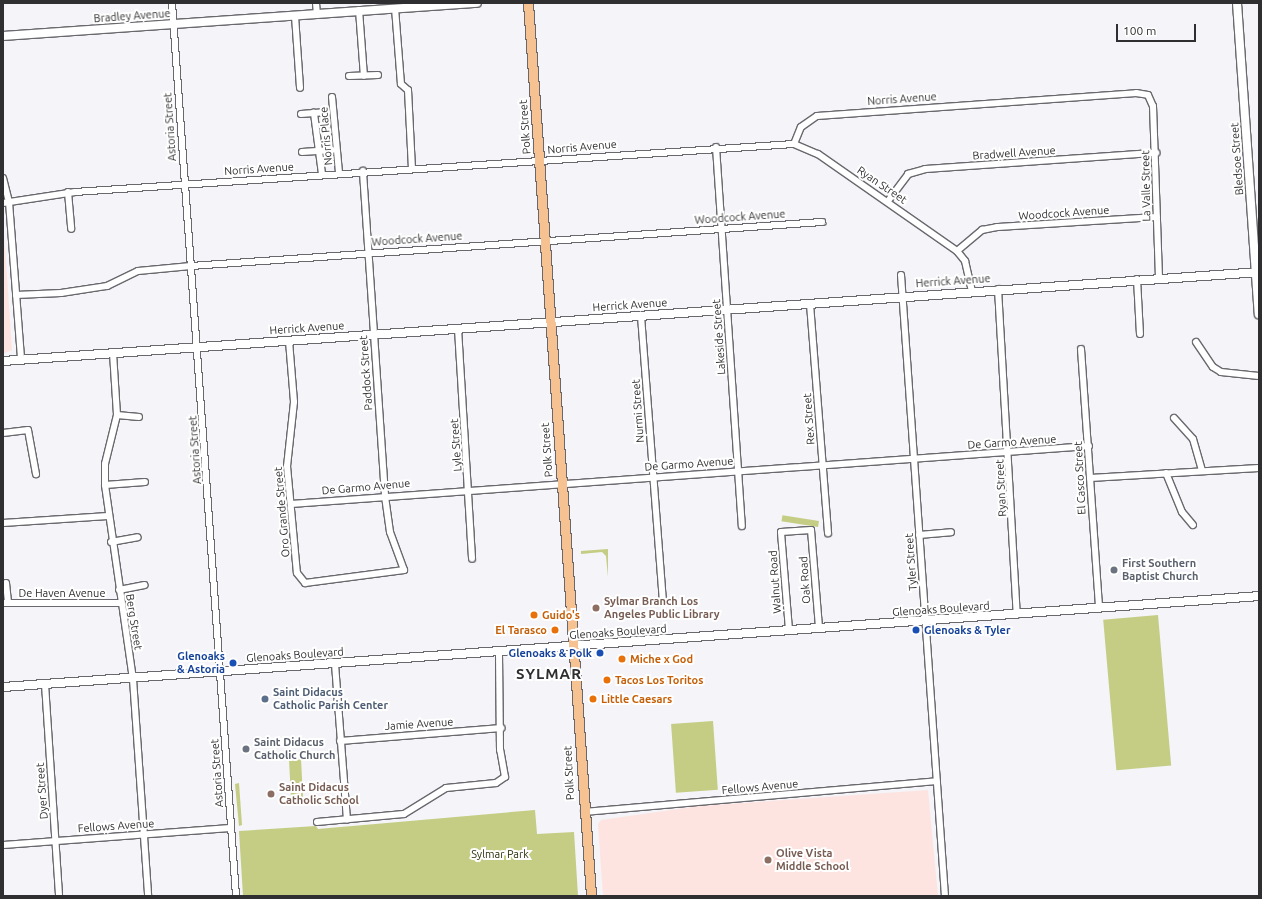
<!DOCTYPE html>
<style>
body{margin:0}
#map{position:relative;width:1262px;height:899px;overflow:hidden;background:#f4f4f9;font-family:Ubuntu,sans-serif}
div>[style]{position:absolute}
.education>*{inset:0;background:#fee4e0}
.green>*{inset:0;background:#c4cd83;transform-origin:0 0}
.roads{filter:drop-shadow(1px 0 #68686d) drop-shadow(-1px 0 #68686d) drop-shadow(0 1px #68686d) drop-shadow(0 -1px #68686d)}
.street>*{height:6px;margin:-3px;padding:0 3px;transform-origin:3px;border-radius:3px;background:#fff}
.secondary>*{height:8px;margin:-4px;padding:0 4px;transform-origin:4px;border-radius:4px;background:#fff}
.primary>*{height:9px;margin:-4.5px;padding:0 4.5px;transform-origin:4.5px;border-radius:4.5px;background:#f7c291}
.dots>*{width:11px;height:11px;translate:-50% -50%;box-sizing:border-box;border:2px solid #fff;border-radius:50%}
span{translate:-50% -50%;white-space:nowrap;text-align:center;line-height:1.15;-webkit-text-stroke:4px #fff;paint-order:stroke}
.street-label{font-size:11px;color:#2f2f31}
.worship-label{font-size:11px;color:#5b616d;font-weight:700}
.left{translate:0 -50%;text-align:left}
.education-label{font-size:11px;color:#785e54;font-weight:700}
.food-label{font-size:11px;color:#c56008;font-weight:700}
.right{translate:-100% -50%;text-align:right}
.transit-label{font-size:11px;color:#164399;font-weight:700}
.service-label{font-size:11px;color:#4e5e75;font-weight:700}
.park-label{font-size:11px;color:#2b2e0c}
.district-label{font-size:15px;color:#2f2f31;font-weight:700;letter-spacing:1px}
.frame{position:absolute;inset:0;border:4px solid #2f2f31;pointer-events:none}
.scale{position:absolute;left:1116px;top:24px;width:80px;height:18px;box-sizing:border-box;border:2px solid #2f2f31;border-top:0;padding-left:5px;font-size:12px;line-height:14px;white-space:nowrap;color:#2f2f31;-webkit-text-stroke:3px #fff;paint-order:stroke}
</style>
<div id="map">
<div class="education">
<i style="clip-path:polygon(3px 218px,12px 350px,3px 354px)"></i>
<i style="clip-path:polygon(928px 790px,938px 896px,603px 896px,598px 824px,601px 820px,699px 806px)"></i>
</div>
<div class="green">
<i style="left:819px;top:521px;width:6px;height:37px;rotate:99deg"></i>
<i style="clip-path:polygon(608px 549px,608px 577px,606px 556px,602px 552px,581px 554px,581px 551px)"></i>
<i style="left:1158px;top:615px;width:151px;height:55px;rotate:85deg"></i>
<i style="left:713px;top:721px;width:69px;height:42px;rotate:86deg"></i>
<i style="left:301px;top:759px;width:40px;height:12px;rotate:87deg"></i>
<i style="clip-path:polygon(239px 783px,242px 825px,239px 826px,235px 784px)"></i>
<i style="clip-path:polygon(535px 810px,537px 834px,574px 832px,578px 896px,243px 896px,239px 831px,316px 826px,318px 829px)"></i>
</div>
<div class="roads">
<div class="street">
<i style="left:172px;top:3px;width:895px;rotate:85.9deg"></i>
<i style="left:316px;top:3px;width:12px;rotate:85deg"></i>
<i style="left:395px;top:8px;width:76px;rotate:85.5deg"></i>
<i style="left:401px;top:84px;width:9px;rotate:41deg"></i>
<i style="left:408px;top:90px;width:78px;rotate:87.1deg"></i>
<i style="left:359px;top:10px;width:66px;rotate:85.7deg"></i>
<i style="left:295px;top:16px;width:72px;rotate:86deg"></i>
<i style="left:349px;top:76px;width:29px;rotate:-2deg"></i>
<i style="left:332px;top:97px;width:76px;rotate:84.7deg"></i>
<i style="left:301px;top:114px;width:13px;rotate:-4deg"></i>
<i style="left:794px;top:144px;width:26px;rotate:23deg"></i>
<i style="left:818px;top:154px;width:169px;rotate:34.9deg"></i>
<i style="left:957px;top:251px;width:13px;rotate:51deg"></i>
<i style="left:965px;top:261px;width:31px;rotate:77deg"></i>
<i style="left:716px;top:147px;width:380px;rotate:86.1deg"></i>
<i style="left:302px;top:152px;width:30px;rotate:-4deg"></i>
<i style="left:322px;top:174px;width:62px;rotate:-97.5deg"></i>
<i style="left:314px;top:113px;width:13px;rotate:-4deg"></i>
<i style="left:3px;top:178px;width:25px;rotate:76deg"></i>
<i style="left:9px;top:202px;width:157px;rotate:85.6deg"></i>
<i style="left:68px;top:192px;width:37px;rotate:85deg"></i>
<i style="left:888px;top:201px;width:34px;rotate:-53deg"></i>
<i style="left:908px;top:174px;width:18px;rotate:-16deg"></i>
<i style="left:925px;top:169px;width:232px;rotate:-4deg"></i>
<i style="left:3px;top:203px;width:73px;rotate:-8.7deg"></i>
<i style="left:75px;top:192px;width:721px;rotate:-3.82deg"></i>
<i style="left:794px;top:144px;width:18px;rotate:-68deg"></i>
<i style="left:801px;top:127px;width:19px;rotate:-35deg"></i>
<i style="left:817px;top:116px;width:320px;rotate:-4.1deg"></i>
<i style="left:1136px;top:93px;width:12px;rotate:9deg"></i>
<i style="left:1148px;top:95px;width:12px;rotate:66deg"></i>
<i style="left:1153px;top:106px;width:172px;rotate:88deg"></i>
<i style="left:957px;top:251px;width:33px;rotate:-40deg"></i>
<i style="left:982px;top:230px;width:15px;rotate:-11deg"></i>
<i style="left:997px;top:227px;width:160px;rotate:-3.6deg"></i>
<i style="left:901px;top:275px;width:623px;rotate:85.95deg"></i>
<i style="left:1137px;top:279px;width:55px;rotate:86.9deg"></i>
<i style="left:998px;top:289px;width:326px;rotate:86.7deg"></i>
<i style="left:16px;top:295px;width:45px;rotate:-2.5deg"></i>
<i style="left:61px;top:293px;width:47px;rotate:-8.7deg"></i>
<i style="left:107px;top:286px;width:34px;rotate:-26deg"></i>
<i style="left:138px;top:271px;width:53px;rotate:-5.4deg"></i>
<i style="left:191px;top:266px;width:633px;rotate:-3.99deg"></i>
<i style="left:810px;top:304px;width:230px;rotate:85.5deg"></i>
<i style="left:641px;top:316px;width:286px;rotate:85.6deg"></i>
<i style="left:458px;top:329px;width:230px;rotate:86.5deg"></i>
<i style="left:289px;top:341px;width:61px;rotate:85.3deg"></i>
<i style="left:294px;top:402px;width:64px;rotate:96.2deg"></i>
<i style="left:287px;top:466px;width:107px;rotate:84.7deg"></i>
<i style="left:297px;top:573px;width:13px;rotate:51deg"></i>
<i style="left:305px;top:583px;width:100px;rotate:-7.5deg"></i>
<i style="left:404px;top:570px;width:40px;rotate:-110.2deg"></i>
<i style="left:390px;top:532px;width:37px;rotate:-98deg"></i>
<i style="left:385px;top:495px;width:325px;rotate:-93.9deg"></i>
<i style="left:1196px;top:342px;width:30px;rotate:56deg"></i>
<i style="left:1213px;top:367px;width:9px;rotate:32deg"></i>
<i style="left:1221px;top:372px;width:38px;rotate:6deg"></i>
<i style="left:1081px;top:349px;width:259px;rotate:86deg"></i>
<i style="left:113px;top:353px;width:62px;rotate:86.3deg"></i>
<i style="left:117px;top:415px;width:50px;rotate:103.8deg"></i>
<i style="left:105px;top:464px;width:21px;rotate:90deg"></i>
<i style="left:105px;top:485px;width:196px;rotate:81.8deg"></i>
<i style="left:133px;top:679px;width:218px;rotate:86deg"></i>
<i style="left:117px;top:415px;width:22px;rotate:5deg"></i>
<i style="left:1174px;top:418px;width:28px;rotate:48deg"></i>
<i style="left:1193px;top:439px;width:33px;rotate:74deg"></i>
<i style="left:3px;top:433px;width:25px;rotate:-7deg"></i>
<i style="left:28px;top:430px;width:45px;rotate:79.7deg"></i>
<i style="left:1166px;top:473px;width:42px;rotate:67.7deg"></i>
<i style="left:1182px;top:512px;width:17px;rotate:50deg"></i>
<i style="left:1090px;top:478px;width:169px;rotate:-3.4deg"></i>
<i style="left:105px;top:485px;width:40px;rotate:-4.3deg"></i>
<i style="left:291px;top:504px;width:800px;rotate:-4.16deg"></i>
<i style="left:3px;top:523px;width:105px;rotate:-3.8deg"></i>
<i style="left:919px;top:535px;width:32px;rotate:-5deg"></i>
<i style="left:111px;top:542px;width:27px;rotate:-10deg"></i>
<i style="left:6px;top:583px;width:20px;rotate:84deg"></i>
<i style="left:119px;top:590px;width:26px;rotate:-11deg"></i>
<i style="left:3px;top:603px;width:117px"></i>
<i style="left:789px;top:630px;width:98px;rotate:-94.7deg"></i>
<i style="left:781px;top:532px;width:30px;rotate:-4deg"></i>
<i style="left:811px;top:530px;width:98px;rotate:85.3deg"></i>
<i style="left:335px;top:664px;width:156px;rotate:85.6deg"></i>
<i style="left:45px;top:684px;width:212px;rotate:86.2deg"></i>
<i style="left:340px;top:741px;width:162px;rotate:-4.6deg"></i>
<i style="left:584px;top:812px;width:354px;rotate:-5deg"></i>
<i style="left:317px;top:822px;width:87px;rotate:-5.3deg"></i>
<i style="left:404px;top:814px;width:49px;rotate:-31.8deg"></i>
<i style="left:446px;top:788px;width:50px;rotate:-5.7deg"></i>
<i style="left:496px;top:783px;width:11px;rotate:-34deg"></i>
<i style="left:505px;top:777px;width:27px;rotate:-100deg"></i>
<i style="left:500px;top:750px;width:97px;rotate:-90.6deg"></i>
<i style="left:3px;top:845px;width:228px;rotate:-4.3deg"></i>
</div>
<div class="secondary">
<i style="left:1237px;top:3px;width:312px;rotate:86deg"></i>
<i style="left:3px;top:36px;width:475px;rotate:-4deg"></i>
<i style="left:3px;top:361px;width:1259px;rotate:-4.05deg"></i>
<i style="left:3px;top:687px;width:1259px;rotate:-4.14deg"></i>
</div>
<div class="primary">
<i style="left:528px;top:3px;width:895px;rotate:85.96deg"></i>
</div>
</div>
<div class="dots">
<i style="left:1114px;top:570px;background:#6b7280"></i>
<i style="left:596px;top:608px;background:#8d6e63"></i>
<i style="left:534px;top:615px;background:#e8710a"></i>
<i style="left:555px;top:630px;background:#e8710a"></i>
<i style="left:916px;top:630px;background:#1a4fb4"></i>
<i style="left:600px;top:653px;background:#1a4fb4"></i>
<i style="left:622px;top:659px;background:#e8710a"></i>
<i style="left:233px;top:663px;background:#1a4fb4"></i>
<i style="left:607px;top:680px;background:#e8710a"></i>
<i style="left:265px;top:699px;background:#5c6f8a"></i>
<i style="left:593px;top:699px;background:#e8710a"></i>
<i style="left:246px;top:749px;background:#6b7280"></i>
<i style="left:271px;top:794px;background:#8d6e63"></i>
<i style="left:768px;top:860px;background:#8d6e63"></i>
</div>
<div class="street-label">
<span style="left:132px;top:16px;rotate:-4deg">Bradley Avenue</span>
<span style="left:902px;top:99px;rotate:-4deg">Norris Avenue</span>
<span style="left:170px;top:127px;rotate:-94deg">Astoria Street</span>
<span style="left:525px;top:127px;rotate:-94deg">Polk Street</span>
<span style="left:326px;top:136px;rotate:-95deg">Norris Place</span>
<span style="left:582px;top:147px;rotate:-5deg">Norris Avenue</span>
<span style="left:1014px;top:153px;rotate:-4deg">Bradwell Avenue</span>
<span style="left:1237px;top:159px;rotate:-94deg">Bledsoe Street</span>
<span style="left:259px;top:169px;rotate:-4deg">Norris Avenue</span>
<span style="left:882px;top:185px;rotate:34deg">Ryan Street</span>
<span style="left:1146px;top:186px;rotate:-91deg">La Valle Street</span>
<span style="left:1064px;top:213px;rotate:-4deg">Woodcock Avenue</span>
<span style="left:740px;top:217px;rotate:-4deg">Woodcock Avenue</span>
<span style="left:417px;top:239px;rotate:-4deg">Woodcock Avenue</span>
<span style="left:953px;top:281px;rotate:-4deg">Herrick Avenue</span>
<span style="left:630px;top:305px;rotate:-4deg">Herrick Avenue</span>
<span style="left:307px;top:328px;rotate:-4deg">Herrick Avenue</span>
<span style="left:719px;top:337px;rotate:-94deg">Lakeside Street</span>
<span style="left:366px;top:373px;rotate:-94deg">Paddock Street</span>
<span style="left:638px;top:411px;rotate:-94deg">Nurmi Street</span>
<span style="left:809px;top:419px;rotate:-94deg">Rex Street</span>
<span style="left:1012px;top:442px;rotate:-4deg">De Garmo Avenue</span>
<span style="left:456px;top:445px;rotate:-94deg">Lyle Street</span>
<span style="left:195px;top:450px;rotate:-94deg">Astoria Street</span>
<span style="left:547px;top:450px;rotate:-94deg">Polk Street</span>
<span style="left:689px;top:464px;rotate:-4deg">De Garmo Avenue</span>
<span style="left:1080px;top:478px;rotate:-93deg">El Casco Street</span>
<span style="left:366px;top:487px;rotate:-5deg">De Garmo Avenue</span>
<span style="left:1001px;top:488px;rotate:-93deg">Ryan Street</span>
<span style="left:282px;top:512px;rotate:-95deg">Oro Grande Street</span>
<span style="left:911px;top:562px;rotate:-94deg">Tyler Street</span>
<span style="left:805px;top:580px;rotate:-94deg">Oak Road</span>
<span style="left:775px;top:582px;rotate:-94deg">Walnut Road</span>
<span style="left:62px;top:593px">De Haven Avenue</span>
<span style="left:941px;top:609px;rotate:-4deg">Glenoaks Boulevard</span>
<span style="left:134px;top:622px;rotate:81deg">Berg Street</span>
<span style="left:618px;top:632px;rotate:-4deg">Glenoaks Boulevard</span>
<span style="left:295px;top:655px;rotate:-4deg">Glenoaks Boulevard</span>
<span style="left:419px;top:724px;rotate:-4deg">Jamie Avenue</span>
<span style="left:217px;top:773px;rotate:-94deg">Astoria Street</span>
<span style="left:569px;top:773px;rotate:-93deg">Polk Street</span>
<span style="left:760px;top:787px;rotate:-5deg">Fellows Avenue</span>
<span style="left:42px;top:791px;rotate:-94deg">Dyer Street</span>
<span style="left:116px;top:826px;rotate:-4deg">Fellows Avenue</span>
</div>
<div class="worship-label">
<span class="left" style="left:1122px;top:570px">First Southern<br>Baptist Church</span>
<span class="left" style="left:254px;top:749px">Saint Didacus<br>Catholic Church</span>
</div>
<div class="education-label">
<span class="left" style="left:604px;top:608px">Sylmar Branch Los<br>Angeles Public Library</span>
<span class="left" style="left:279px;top:794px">Saint Didacus<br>Catholic School</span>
<span class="left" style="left:776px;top:860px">Olive Vista<br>Middle School</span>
</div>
<div class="food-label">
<span class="left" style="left:542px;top:615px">Guido's</span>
<span class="right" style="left:547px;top:630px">El Tarasco</span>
<span class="left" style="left:630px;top:659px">Miche x God</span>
<span class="left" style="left:615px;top:680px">Tacos Los Toritos</span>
<span class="left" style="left:601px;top:699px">Little Caesars</span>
</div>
<div class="transit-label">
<span class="left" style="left:924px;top:630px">Glenoaks &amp; Tyler</span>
<span class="right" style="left:592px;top:653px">Glenoaks &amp; Polk</span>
<span class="right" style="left:225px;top:663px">Glenoaks<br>&amp; Astoria</span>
</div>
<div class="service-label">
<span class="left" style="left:273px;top:699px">Saint Didacus<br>Catholic Parish Center</span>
</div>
<div class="park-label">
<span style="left:500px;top:854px">Sylmar Park</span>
</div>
<div class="district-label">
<span style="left:549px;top:674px">SYLMAR</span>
</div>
<div class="frame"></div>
<div class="scale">100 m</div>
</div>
